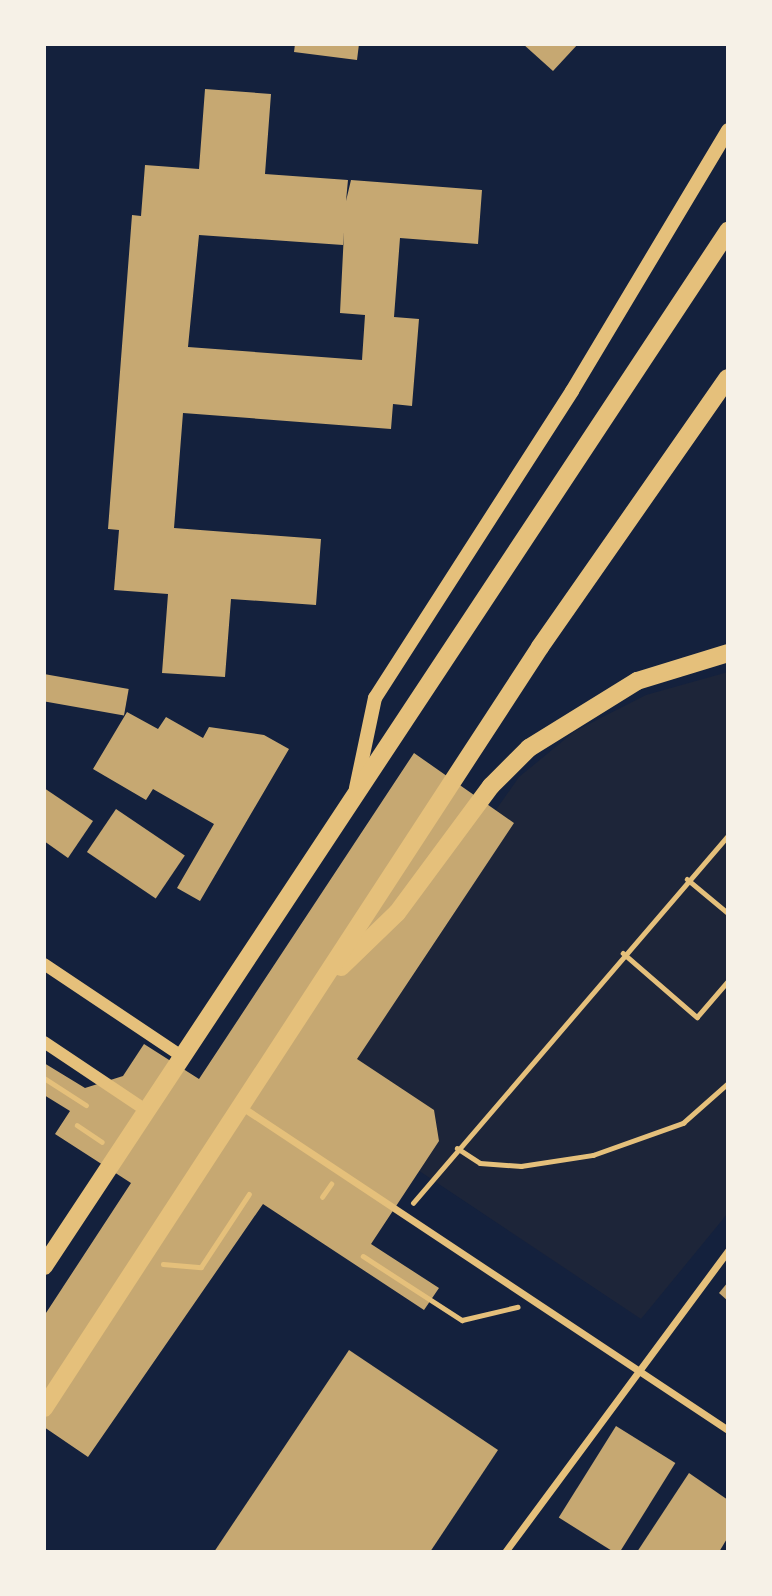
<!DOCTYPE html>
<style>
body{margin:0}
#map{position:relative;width:772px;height:1596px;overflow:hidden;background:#14213d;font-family:"Work Sans",sans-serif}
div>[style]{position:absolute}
.green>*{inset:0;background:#1d2539}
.building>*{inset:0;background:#c6a872;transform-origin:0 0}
.path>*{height:4.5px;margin:-2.25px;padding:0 2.25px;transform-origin:2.25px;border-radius:2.25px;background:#e5c07b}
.minor>*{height:7px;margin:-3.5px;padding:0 3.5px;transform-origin:3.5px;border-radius:3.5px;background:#e5c07b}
.tertiary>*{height:12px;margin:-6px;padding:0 6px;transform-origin:6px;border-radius:6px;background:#e5c07b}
.secondary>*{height:14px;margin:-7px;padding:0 7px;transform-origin:7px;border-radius:7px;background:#e5c07b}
.primary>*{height:18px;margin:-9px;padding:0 9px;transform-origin:9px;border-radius:9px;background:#e5c07b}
span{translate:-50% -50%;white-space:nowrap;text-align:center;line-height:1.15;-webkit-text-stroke:5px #f6f1e7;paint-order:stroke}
.frame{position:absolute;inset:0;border:46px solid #f6f1e7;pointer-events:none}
</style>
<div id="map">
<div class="green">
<i style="clip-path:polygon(728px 672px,728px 1213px,641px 1319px,325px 1108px,311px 1074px,519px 777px,575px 731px,646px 695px)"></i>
</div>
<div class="building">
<i style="clip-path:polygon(295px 44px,359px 44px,357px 60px,294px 52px)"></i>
<i style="clip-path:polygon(523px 44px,578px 44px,553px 71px)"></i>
<i style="clip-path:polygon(evenodd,205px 89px,271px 94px,265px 174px,348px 180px,346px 201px,351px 180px,482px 190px,478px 244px,400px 238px,394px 317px,419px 319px,412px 406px,393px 404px,391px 429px,183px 413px,174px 528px,321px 539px,316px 605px,231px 599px,225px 677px,162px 673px,168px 594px,114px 590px,119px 530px,108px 529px,132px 215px,141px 216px,145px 165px,199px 169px,205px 89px,344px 232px,340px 313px,365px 315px,362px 360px,188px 347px,199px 235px,343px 245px,344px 232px)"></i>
<i style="left:44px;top:674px;width:86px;height:27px;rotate:10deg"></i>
<i style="clip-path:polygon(127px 712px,158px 729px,166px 717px,203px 738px,209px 727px,264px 735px,289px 749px,200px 901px,177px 888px,214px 824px,153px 789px,146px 800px,93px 769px)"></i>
<i style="clip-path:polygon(414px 753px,514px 823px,357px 1059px,434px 1110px,439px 1141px,371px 1244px,439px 1288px,424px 1310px,263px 1204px,88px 1457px,44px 1427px,44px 1316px,131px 1183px,55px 1134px,70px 1111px,44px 1095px,44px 1063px,85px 1088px,123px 1076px,144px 1044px,199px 1079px)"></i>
<i style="clip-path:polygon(44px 788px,93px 821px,68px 858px,44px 841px)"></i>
<i style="left:116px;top:809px;width:83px;height:52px;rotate:34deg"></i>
<i style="clip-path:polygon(728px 1282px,728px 1301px,719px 1293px)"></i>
<i style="clip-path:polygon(349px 1350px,498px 1450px,430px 1552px,214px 1552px)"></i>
<i style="left:616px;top:1426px;width:70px;height:108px;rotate:32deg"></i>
<i style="clip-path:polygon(689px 1473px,728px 1500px,728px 1537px,719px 1552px,637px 1552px)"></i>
</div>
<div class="path">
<i style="left:687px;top:879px;width:53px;rotate:39.7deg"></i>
<i style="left:623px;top:953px;width:98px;rotate:40.9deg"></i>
<i style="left:697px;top:1017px;width:48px;rotate:-49.3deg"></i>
<i style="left:44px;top:1078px;width:50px;rotate:32.7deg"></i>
<i style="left:77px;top:1125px;width:30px;rotate:34deg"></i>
<i style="left:457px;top:1148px;width:27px;rotate:33deg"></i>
<i style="left:480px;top:1163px;width:41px;rotate:4.2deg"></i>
<i style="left:521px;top:1166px;width:73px;rotate:-8.7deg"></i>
<i style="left:593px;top:1155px;width:96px;rotate:-19.6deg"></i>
<i style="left:683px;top:1123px;width:60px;rotate:-41.6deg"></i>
<i style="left:322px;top:1197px;width:16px;rotate:-55deg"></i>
<i style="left:413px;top:1203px;width:484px;rotate:-49.4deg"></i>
<i style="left:363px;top:1256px;width:118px;rotate:32.9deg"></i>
<i style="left:462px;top:1320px;width:57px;rotate:-13.3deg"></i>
<i style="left:163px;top:1264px;width:38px;rotate:5deg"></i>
<i style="left:201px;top:1267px;width:87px;rotate:-56.7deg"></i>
</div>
<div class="minor">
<i style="left:242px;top:1107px;width:584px;rotate:33.61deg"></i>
<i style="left:505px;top:1552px;width:375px;rotate:-53.5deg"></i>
</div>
<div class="tertiary">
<i style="left:44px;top:964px;width:164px;rotate:33.8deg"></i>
<i style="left:44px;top:1042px;width:120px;rotate:33.8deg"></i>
</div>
<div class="secondary">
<i style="left:356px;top:788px;width:92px;rotate:-78.1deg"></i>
<i style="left:375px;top:698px;width:365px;rotate:-57.3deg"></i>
<i style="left:572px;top:391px;width:304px;rotate:-59.1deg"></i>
</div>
<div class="primary">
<i style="left:341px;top:967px;width:78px;rotate:-44deg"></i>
<i style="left:397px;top:913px;width:158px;rotate:-53.5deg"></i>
<i style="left:491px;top:786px;width:54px;rotate:-45deg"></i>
<i style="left:529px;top:748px;width:127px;rotate:-31.8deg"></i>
<i style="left:637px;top:681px;width:95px;rotate:-17.1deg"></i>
<i style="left:44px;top:1266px;width:1241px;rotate:-56.54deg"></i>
<i style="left:44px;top:1408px;width:908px;rotate:-56.9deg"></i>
<i style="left:540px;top:647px;width:328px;rotate:-55.1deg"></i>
</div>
<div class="frame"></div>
</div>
